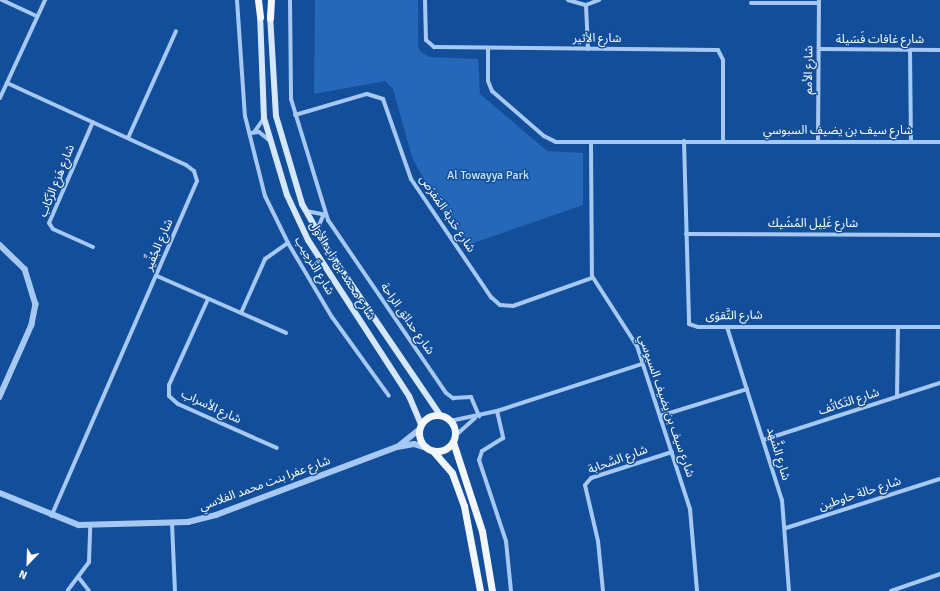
<!DOCTYPE html>
<meta charset="utf-8">
<style>
body{margin:0}
#map{position:relative;width:940px;height:591px;overflow:hidden;background:#124e9a;font-family:Signika,"Noto Sans Arabic",sans-serif}
div>[style]{position:absolute}
.green>*{inset:0;background:#2568b9}
.minor>*{height:4px;margin:-2px;padding:0 2px;transform-origin:2px;border-radius:2px;background:#a6c9f4}
.tertiary>*{height:5.5px;margin:-2.75px;padding:0 2.75px;transform-origin:2.75px;border-radius:2.75px;background:#a6c9f4}
.secondary>*{height:6px;margin:-3px;padding:0 3px;transform-origin:3px;border-radius:3px;background:#d5e7fd}
.primary>*{height:7px;margin:-3.5px;padding:0 3.5px;transform-origin:3.5px;border-radius:3.5px;background:#f2f7ff}
.primary>.ring{margin:-3.5px;padding:0;box-sizing:content-box;background:none;border:7px solid #f2f7ff;border-radius:50%}
span{translate:-50% -50%;white-space:nowrap;text-align:center;line-height:1.15;-webkit-text-stroke:3px #124e9a;paint-order:stroke}
.street-label{font-size:12px;color:#fff}
.park-label{font-size:12px;color:#cee4fd}
.north{position:absolute;left:8px;top:543px;width:40px;height:40px;-webkit-text-stroke:3px #124e9a;paint-order:stroke;rotate:203deg;font-size:11px;font-weight:700;line-height:16px;text-align:center;color:#fff}
.north::after{content:'';display:block;margin:auto;width:14px;height:18px;background:#fff;clip-path:polygon(50% 0,100% 100%,50% 72%,0 100%)}
</style>
<div id="map">
<div class="green">
<i style="clip-path:polygon(315px 0,418px 0,418px 47px,421px 52px,430px 57px,478px 59px,480px 94px,547px 151px,583px 153px,583px 205px,465px 246px,432px 195px,412px 157px,393px 89px,385px 81px,314px 94px)"></i>
</div>
<div class="minor">
<i style="left:2px;top:0;width:38px;rotate:25deg"></i>
<i style="left:237px;top:0;width:116px;rotate:86.1deg"></i>
<i style="left:245px;top:116px;width:82px;rotate:76deg"></i>
<i style="left:265px;top:196px;width:52px;rotate:63.9deg"></i>
<i style="left:288px;top:243px;width:86px;rotate:59.3deg"></i>
<i style="left:332px;top:317px;width:97px;rotate:54.2deg"></i>
<i style="left:290px;top:0;width:99px;rotate:89.4deg"></i>
<i style="left:291px;top:99px;width:127px;rotate:73deg"></i>
<i style="left:328px;top:220px;width:209px;rotate:55.7deg"></i>
<i style="left:446px;top:393px;width:9px;rotate:36deg"></i>
<i style="left:453px;top:398px;width:18px;rotate:-3deg"></i>
<i style="left:471px;top:397px;width:21px;rotate:67deg"></i>
<i style="left:425px;top:0;width:40px;rotate:88.6deg"></i>
<i style="left:426px;top:40px;width:11px;rotate:41deg"></i>
<i style="left:434px;top:47px;width:284px;rotate:0.6deg"></i>
<i style="left:718px;top:50px;width:11px;rotate:63deg"></i>
<i style="left:723px;top:60px;width:81px;rotate:90deg"></i>
<i style="left:568px;top:0;width:19px;rotate:16deg"></i>
<i style="left:586px;top:5px;width:44px;rotate:87.4deg"></i>
<i style="left:751px;top:3px;width:68px"></i>
<i style="left:586px;top:5px;width:14px;rotate:-21deg"></i>
<i style="left:488px;top:48px;width:33px;rotate:90deg"></i>
<i style="left:488px;top:81px;width:11px;rotate:68deg"></i>
<i style="left:492px;top:91px;width:69px;rotate:40.9deg"></i>
<i style="left:544px;top:136px;width:13px;rotate:27deg"></i>
<i style="left:556px;top:142px;width:384px"></i>
<i style="left:819px;top:49px;width:121px;rotate:0.5deg"></i>
<i style="left:910px;top:50px;width:92px;rotate:89.4deg"></i>
<i style="left:7px;top:83px;width:197px;rotate:24.6deg"></i>
<i style="left:186px;top:165px;width:10px;rotate:37deg"></i>
<i style="left:194px;top:171px;width:10px;rotate:73deg"></i>
<i style="left:197px;top:181px;width:365px;rotate:113.5deg"></i>
<i style="left:0;top:98px;width:108px;rotate:-65.3deg"></i>
<i style="left:295px;top:115px;width:75px;rotate:-16.3deg"></i>
<i style="left:367px;top:94px;width:17px;rotate:17deg"></i>
<i style="left:383px;top:99px;width:85px;rotate:70.7deg"></i>
<i style="left:411px;top:179px;width:143px;rotate:55.9deg"></i>
<i style="left:491px;top:297px;width:12px;rotate:42deg"></i>
<i style="left:500px;top:305px;width:13px;rotate:4deg"></i>
<i style="left:513px;top:306px;width:84px;rotate:-19.5deg"></i>
<i style="left:255px;top:131px;width:16px;rotate:-55deg"></i>
<i style="left:250px;top:133px;width:9px;rotate:-6deg"></i>
<i style="left:259px;top:132px;width:14px;rotate:39deg"></i>
<i style="left:128px;top:138px;width:117px;rotate:-65.8deg"></i>
<i style="left:684px;top:141px;width:183px;rotate:88.4deg"></i>
<i style="left:689px;top:324px;width:9px;rotate:18deg"></i>
<i style="left:698px;top:327px;width:242px"></i>
<i style="left:818px;top:141px;width:141px;rotate:-89.6deg"></i>
<i style="left:591px;top:143px;width:133px;rotate:89.6deg"></i>
<i style="left:592px;top:276px;width:83px;rotate:57.3deg"></i>
<i style="left:637px;top:346px;width:171px;rotate:72deg"></i>
<i style="left:690px;top:509px;width:82px;rotate:85.1deg"></i>
<i style="left:306px;top:211px;width:20px;rotate:11deg"></i>
<i style="left:317px;top:230px;width:15px;rotate:-67deg"></i>
<i style="left:686px;top:234px;width:254px;rotate:0.2deg"></i>
<i style="left:93px;top:247px;width:44px;rotate:-155.8deg"></i>
<i style="left:53px;top:229px;width:7px;rotate:-124deg"></i>
<i style="left:49px;top:223px;width:110px;rotate:-66.5deg"></i>
<i style="left:157px;top:276px;width:141px;rotate:23.8deg"></i>
<i style="left:208px;top:299px;width:94px;rotate:114.4deg"></i>
<i style="left:169px;top:385px;width:11px;rotate:90deg"></i>
<i style="left:169px;top:396px;width:12px;rotate:42deg"></i>
<i style="left:178px;top:404px;width:108px;rotate:24deg"></i>
<i style="left:241px;top:313px;width:59px;rotate:-66deg"></i>
<i style="left:265px;top:259px;width:28px;rotate:-35deg"></i>
<i style="left:727px;top:327px;width:182px;rotate:72.4deg"></i>
<i style="left:782px;top:500px;width:91px;rotate:85.6deg"></i>
<i style="left:897px;top:397px;width:70px;rotate:-89.2deg"></i>
<i style="left:497px;top:411px;width:28px;rotate:77deg"></i>
<i style="left:503px;top:438px;width:25px;rotate:148deg"></i>
<i style="left:482px;top:451px;width:9px;rotate:108deg"></i>
<i style="left:479px;top:460px;width:85px;rotate:71.6deg"></i>
<i style="left:506px;top:541px;width:50px;rotate:84.3deg"></i>
<i style="left:660px;top:416px;width:91px;rotate:-17.2deg"></i>
<i style="left:450px;top:421px;width:48px;rotate:-12deg"></i>
<i style="left:497px;top:411px;width:152px;rotate:-18deg"></i>
<i style="left:455px;top:436px;width:27px;rotate:-42deg"></i>
<i style="left:763px;top:440px;width:186px;rotate:-17.9deg"></i>
<i style="left:172px;top:523px;width:68px;rotate:87.5deg"></i>
<i style="left:786px;top:528px;width:162px;rotate:-17.7deg"></i>
<i style="left:79px;top:578px;width:16px;rotate:52deg"></i>
<i style="left:68px;top:590px;width:35px;rotate:-53deg"></i>
<i style="left:89px;top:562px;width:36px;rotate:-88deg"></i>
<i style="left:603px;top:591px;width:50px;rotate:-95.7deg"></i>
<i style="left:598px;top:541px;width:57px;rotate:-103.1deg"></i>
<i style="left:585px;top:485px;width:9px;rotate:-49deg"></i>
<i style="left:591px;top:478px;width:85px;rotate:-17.8deg"></i>
<i style="left:891px;top:591px;width:52px;rotate:-19.1deg"></i>
</div>
<div class="tertiary">
<i style="left:0;top:245px;width:35px;rotate:44deg"></i>
<i style="left:25px;top:269px;width:37px;rotate:73deg"></i>
<i style="left:36px;top:304px;width:21px;rotate:101deg"></i>
<i style="left:32px;top:325px;width:79px;rotate:114deg"></i>
<i style="left:399px;top:446px;width:26px;rotate:-39deg"></i>
<i style="left:0;top:493px;width:85px;rotate:22.1deg"></i>
<i style="left:79px;top:525px;width:109px;rotate:-1.6deg"></i>
<i style="left:188px;top:522px;width:29px;rotate:-14deg"></i>
<i style="left:216px;top:515px;width:193px;rotate:-20.6deg"></i>
<i style="left:397px;top:447px;width:17px;rotate:-10deg"></i>
<i style="left:414px;top:444px;width:10px;rotate:17deg"></i>
</div>
<div class="secondary">
<i style="left:260px;top:14px;width:104px;rotate:87.8deg"></i>
<i style="left:264px;top:118px;width:80px;rotate:73.4deg"></i>
<i style="left:287px;top:195px;width:50px;rotate:65deg"></i>
<i style="left:308px;top:240px;width:186px;rotate:57.1deg"></i>
<i style="left:409px;top:396px;width:30px;rotate:67deg"></i>
<i style="left:270px;top:15px;width:101px;rotate:86.6deg"></i>
<i style="left:276px;top:116px;width:92px;rotate:73.5deg"></i>
<i style="left:302px;top:204px;width:56px;rotate:60.3deg"></i>
<i style="left:330px;top:253px;width:196px;rotate:55.8deg"></i>
</div>
<div class="primary">
<i style="left:258px;top:0;width:17px;rotate:83deg"></i>
<i style="left:270px;top:18px;width:18px;rotate:-87deg"></i>
<i class="ring" style="left:419px;top:415px;width:29px;height:29px"></i>
<i style="left:453px;top:442px;width:94px;rotate:72deg"></i>
<i style="left:482px;top:531px;width:61px;rotate:80.5deg"></i>
<i style="left:433px;top:451px;width:29px;rotate:49deg"></i>
<i style="left:452px;top:473px;width:35px;rotate:70deg"></i>
<i style="left:464px;top:506px;width:86px;rotate:79.3deg"></i>
</div>
<div class="street-label">
<span style="left:597px;top:39px">شارع الأثير</span>
<span style="left:880px;top:40px">شارع غافات فَسَيلة</span>
<span style="left:809px;top:70px;rotate:-89deg">شارع الأمم</span>
<span style="left:838px;top:131px">شارع سيف بن يضيف السبوسي</span>
<span style="left:57px;top:181px;rotate:-68deg">شارع هَزع الرِّكاب</span>
<span style="left:447px;top:214px;rotate:56deg">شارع حَدبة المَفرَص</span>
<span style="left:813px;top:224px">شارع غَلِيل المُشَيك</span>
<span style="left:159px;top:245px;rotate:-67deg">شارع الجُفِّير</span>
<span style="left:314px;top:266px;rotate:59deg">شارع التَّرحِيب</span>
<span style="left:342px;top:271px;rotate:58deg">شارع محمد بن زايد الأول</span>
<span style="left:734px;top:316px;rotate:-1deg">شارع التَّقوَى</span>
<span style="left:407px;top:319px;rotate:55deg">شارع حدائق الراحة</span>
<span style="left:849px;top:402px;rotate:-18deg">شارع التَكاتُف</span>
<span style="left:666px;top:406px;rotate:71deg">شارع سيف بن يضيف السبوسي</span>
<span style="left:211px;top:407px;rotate:25deg">شارع الأسراب</span>
<span style="left:778px;top:454px;rotate:73deg">شارع الشَّهد</span>
<span style="left:618px;top:460px;rotate:-20deg">شارع السَّحابة</span>
<span style="left:265px;top:484px;rotate:-20deg">شارع عفرا بنت محمد الفلاسي</span>
<span style="left:860px;top:494px;rotate:-18deg">شارع حالة حاوطين</span>
</div>
<div class="park-label">
<span style="left:488px;top:176px">Al Towayya Park</span>
</div>
<div class="north">N</div>
</div>
